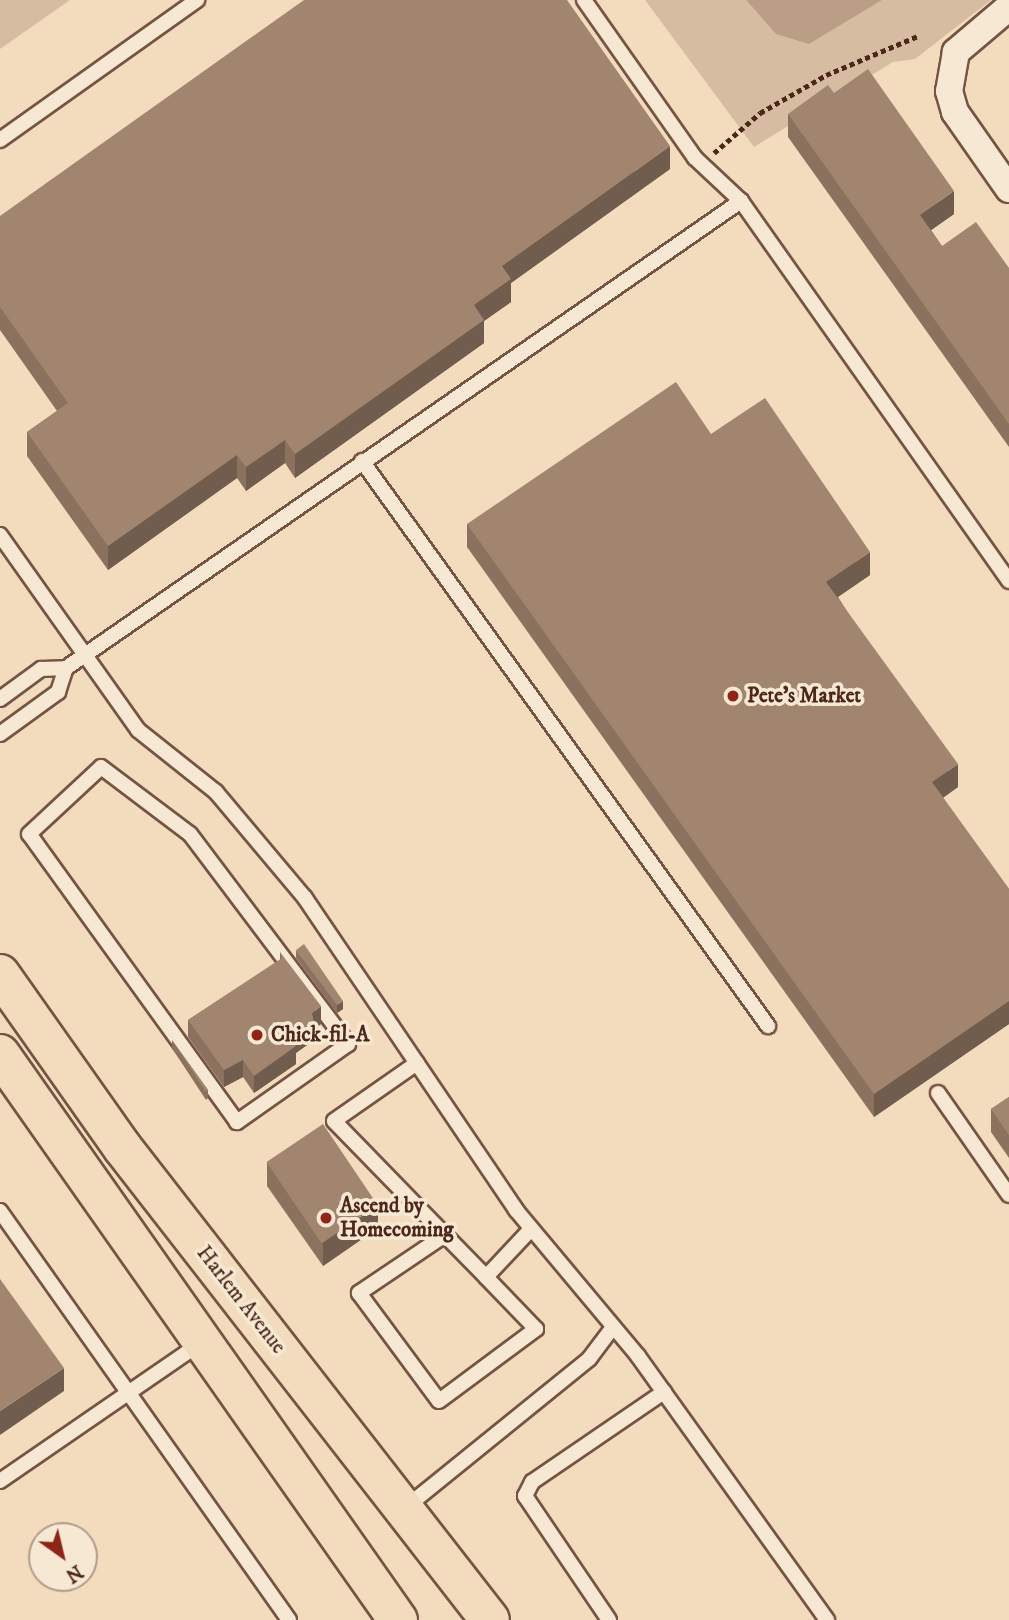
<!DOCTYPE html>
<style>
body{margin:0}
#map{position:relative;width:1009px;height:1620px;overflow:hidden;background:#f2dcbd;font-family:"IM FELL DW Pica",serif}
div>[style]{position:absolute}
.green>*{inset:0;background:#d6bda1}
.water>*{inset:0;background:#ba9e86}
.path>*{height:4.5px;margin-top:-2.25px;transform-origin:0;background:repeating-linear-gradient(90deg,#4c271a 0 5px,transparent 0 8.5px)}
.roads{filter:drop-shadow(2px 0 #765443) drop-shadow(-2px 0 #765443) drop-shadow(0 2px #765443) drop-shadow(0 -2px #765443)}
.service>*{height:14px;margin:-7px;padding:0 7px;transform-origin:7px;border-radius:7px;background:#f7e8d4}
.minor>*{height:26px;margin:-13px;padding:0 13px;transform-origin:13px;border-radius:13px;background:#f7e8d4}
.primary>*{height:38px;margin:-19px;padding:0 19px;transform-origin:19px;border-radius:19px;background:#f2dcbd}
.wall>*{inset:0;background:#8b725f}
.shaded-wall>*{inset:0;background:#715d4e}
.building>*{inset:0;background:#a2856f;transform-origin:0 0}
.dots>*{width:19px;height:19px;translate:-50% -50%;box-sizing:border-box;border:4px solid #f7e8d4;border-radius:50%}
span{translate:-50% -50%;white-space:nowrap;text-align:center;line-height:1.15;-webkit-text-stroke:7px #f7e8d4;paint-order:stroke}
.poi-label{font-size:21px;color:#4c271a;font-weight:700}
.left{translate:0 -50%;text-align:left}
.street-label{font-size:21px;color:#4c271a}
.north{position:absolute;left:28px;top:1522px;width:70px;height:70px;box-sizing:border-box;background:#f7e8d4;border:2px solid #b39b8a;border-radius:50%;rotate:146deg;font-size:19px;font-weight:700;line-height:28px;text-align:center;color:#4c271a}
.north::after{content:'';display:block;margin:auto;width:24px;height:32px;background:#8f2418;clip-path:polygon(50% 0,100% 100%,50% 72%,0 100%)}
</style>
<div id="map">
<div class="green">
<i style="clip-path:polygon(0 0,70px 0,0 49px)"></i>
<i style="clip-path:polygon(645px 0,746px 0,776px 34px,882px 0,991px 0,915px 59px,893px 62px,754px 147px)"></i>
</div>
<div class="water">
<i style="clip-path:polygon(746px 0,882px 0,809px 44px,776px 34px)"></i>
</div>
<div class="path">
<i style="left:714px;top:153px;width:61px;rotate:-41deg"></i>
<i style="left:760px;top:113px;width:76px;rotate:-29.9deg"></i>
<i style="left:826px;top:75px;width:100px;rotate:-23deg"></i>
</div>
<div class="roads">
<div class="service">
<i style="left:584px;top:0;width:193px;rotate:54.9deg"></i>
<i style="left:695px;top:158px;width:63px;rotate:43.1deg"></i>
<i style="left:741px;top:201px;width:465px;rotate:54.8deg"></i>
<i style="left:0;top:140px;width:242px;rotate:-35.4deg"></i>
<i style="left:362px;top:461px;width:696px;rotate:54.3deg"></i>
<i style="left:0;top:535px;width:239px;rotate:54.7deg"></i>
<i style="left:138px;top:730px;width:100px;rotate:38.5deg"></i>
<i style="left:216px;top:792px;width:138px;rotate:50deg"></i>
<i style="left:305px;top:898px;width:377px;rotate:55.9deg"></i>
<i style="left:516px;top:1210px;width:190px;rotate:50.1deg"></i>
<i style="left:638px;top:1356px;width:325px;rotate:54.4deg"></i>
<i style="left:0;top:699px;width:51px;rotate:-36.2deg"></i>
<i style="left:41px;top:669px;width:25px;rotate:-2deg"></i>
<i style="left:66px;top:668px;width:821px;rotate:-34.68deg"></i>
<i style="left:0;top:734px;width:72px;rotate:-35.9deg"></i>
<i style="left:58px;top:692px;width:25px;rotate:-72deg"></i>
<i style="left:101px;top:767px;width:111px;rotate:37deg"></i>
<i style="left:190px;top:834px;width:263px;rotate:53deg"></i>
<i style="left:348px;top:1044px;width:136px;rotate:144.9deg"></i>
<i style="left:237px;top:1122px;width:355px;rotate:-125.8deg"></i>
<i style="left:29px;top:834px;width:98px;rotate:-42.9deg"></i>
<i style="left:417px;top:1063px;width:101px;rotate:145.1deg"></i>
<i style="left:334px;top:1121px;width:159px;rotate:45.8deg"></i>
<i style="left:445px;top:1235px;width:104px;rotate:146deg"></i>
<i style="left:359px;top:1293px;width:134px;rotate:53.5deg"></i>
<i style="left:439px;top:1401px;width:121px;rotate:-36.6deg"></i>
<i style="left:536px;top:1329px;width:72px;rotate:-133.9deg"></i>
<i style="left:486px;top:1277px;width:66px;rotate:-46.8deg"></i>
<i style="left:938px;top:1093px;width:124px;rotate:55.2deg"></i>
<i style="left:0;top:1211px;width:501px;rotate:54.75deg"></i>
<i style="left:445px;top:1235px;width:59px;rotate:45.7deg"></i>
<i style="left:0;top:1481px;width:244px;rotate:-34.5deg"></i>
<i style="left:405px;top:1508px;width:237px;rotate:-39deg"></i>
<i style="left:589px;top:1359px;width:38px;rotate:-53deg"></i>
<i style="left:609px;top:1620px;width:150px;rotate:-124.1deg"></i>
<i style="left:525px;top:1496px;width:16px;rotate:-63deg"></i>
<i style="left:532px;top:1482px;width:160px;rotate:-34.3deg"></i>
</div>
<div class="minor">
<i style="left:1009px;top:7px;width:70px;rotate:139.7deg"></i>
<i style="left:956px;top:52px;width:40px;rotate:100deg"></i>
<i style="left:949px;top:91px;width:22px;rotate:74deg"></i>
<i style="left:955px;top:112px;width:94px;rotate:55deg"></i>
</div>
<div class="primary">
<i style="left:0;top:974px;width:212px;rotate:54.8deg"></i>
<i style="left:122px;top:1147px;width:599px;rotate:52.12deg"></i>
<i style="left:0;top:1054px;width:692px;rotate:54.89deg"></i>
</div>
</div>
<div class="wall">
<i style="clip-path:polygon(788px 114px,954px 214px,931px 230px,942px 246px,1009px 268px,1009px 447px,788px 137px)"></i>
<i style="clip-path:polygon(670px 169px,511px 283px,511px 302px,484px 321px,484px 343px,295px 478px,285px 463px,246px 491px,237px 478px,108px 570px,27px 456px,27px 432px,57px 411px,0 330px,0 216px)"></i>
<i style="clip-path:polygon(711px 434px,870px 575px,838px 597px,958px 787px,943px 798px,1009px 889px,1009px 1024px,874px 1117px,467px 547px,467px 524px)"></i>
<i style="clip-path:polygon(296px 950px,343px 1009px,337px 1013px,296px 958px)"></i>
<i style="clip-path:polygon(280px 952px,321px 1024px,314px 1029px,314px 1040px,296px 1053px,296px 1064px,254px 1093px,243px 1077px,224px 1087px,188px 1037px,188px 1020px,280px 960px)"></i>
<i style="clip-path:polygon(172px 1040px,208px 1090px,208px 1098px,206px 1100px,172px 1048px)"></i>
<i style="clip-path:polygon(1009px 1097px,1009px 1158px,991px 1132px,991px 1109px)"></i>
<i style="clip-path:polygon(267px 1162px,378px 1228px,323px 1266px,267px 1186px)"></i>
</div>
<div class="shaded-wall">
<i style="clip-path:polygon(670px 146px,670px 169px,511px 283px,511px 302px,484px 321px,484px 343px,295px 478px,295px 454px,474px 305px,502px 266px)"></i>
<i style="clip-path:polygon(954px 191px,954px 214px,920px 238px,920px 215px)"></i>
<i style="clip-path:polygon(285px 440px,285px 463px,246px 491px,246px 467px)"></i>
<i style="clip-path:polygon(237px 455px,237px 478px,108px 570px,108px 546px)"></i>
<i style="clip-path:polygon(870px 552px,870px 575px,826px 605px,826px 582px)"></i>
<i style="clip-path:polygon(958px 764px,958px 787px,932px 805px,932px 782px)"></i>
<i style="clip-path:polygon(343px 1001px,343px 1009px,337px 1013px,337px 1005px)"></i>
<i style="clip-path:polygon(1009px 1001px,1009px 1024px,874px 1117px,874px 1094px)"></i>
<i style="clip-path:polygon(321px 1006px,321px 1024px,314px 1029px,314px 1040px,296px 1053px,296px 1064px,254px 1093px,254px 1076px,291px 1039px,312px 1013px)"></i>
<i style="clip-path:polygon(243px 1060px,243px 1077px,224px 1087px,224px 1070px)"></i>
<i style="clip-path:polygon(378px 1205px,378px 1228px,323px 1266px,323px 1243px)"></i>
<i style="clip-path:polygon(64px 1368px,64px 1391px,0 1435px,0 1411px)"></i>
</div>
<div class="building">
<i style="clip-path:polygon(304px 0,567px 0,670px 146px,502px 266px,511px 279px,474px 305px,484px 320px,295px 454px,285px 440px,246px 467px,237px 455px,108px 546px,27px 432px,68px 403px,0 307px,0 216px)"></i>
<i style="clip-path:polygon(868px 69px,954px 191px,920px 215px,942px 246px,976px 222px,1009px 268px,1009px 424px,788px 114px,828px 85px,834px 93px)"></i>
<i style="clip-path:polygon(676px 382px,711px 434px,765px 398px,870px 552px,826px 582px,958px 764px,932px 782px,1009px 889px,1009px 1001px,874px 1094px,467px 524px)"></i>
<i style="clip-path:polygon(304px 944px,343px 1001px,337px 1005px,296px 950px)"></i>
<i style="clip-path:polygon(280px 952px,321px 1006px,312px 1013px,314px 1022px,291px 1039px,296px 1046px,254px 1076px,243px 1060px,224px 1070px,188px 1020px,282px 958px)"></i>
<i style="clip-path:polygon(172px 1040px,208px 1090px,206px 1092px)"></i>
<i style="clip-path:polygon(1009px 1097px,1009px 1135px,991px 1109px)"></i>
<i style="left:323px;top:1124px;width:98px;height:68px;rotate:56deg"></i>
<i style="clip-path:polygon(0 1279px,64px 1368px,0 1411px)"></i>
</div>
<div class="dots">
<i style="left:733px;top:696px;background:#8f2418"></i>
<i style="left:257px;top:1035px;background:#8f2418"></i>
<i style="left:326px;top:1218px;background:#8f2418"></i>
</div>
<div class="poi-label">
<span class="left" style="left:747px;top:696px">Pete's Market</span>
<span class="left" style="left:271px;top:1035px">Chick-fil-A</span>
<span class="left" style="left:340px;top:1218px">Ascend by<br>Homecoming</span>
</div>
<div class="street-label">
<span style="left:241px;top:1300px;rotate:52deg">Harlem Avenue</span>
</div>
<div class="north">N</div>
</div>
